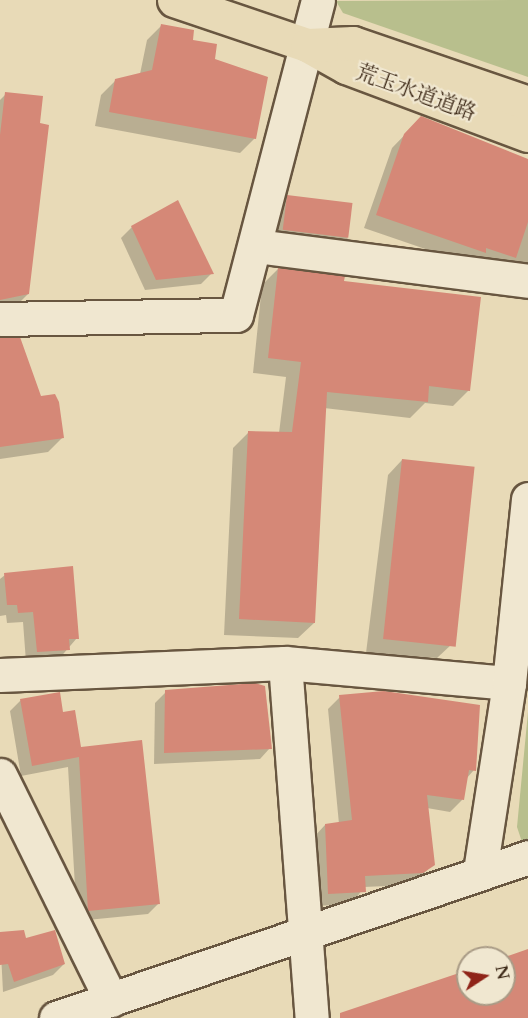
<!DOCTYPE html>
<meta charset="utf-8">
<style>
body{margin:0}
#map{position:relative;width:528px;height:1018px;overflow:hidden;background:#e8dab7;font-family:Cardo,"Noto Serif JP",serif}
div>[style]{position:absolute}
.green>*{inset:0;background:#b8bf8d}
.shadow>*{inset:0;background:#0003}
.building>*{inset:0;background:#d58877;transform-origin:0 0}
.roads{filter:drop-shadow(2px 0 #685640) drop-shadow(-2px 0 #685640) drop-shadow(0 2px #685640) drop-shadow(0 -2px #685640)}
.minor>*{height:33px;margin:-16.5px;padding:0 16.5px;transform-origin:16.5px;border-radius:16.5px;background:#f0e7d0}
.major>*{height:33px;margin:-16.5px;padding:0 16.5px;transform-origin:16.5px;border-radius:16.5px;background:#e8dab7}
span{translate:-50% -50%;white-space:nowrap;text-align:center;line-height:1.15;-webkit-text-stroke:4.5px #f0e7d0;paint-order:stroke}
.street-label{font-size:21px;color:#3e2a18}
.north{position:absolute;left:456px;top:946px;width:60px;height:60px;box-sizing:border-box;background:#f0e7d0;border:2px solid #a99b86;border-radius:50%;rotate:78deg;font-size:16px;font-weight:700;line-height:24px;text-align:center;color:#3e2a18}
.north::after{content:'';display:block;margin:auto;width:21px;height:27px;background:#8f2418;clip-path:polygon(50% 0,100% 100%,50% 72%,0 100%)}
</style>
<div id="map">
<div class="green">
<i style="clip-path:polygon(528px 0,528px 77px,343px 13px,336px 1px)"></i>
<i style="clip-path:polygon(528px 712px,528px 840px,522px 842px,517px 827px)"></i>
</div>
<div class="shadow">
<i style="clip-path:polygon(161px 26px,213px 60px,255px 138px,240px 153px,95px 126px,101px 95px,115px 81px,140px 74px,147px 40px)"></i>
<i style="clip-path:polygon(6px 94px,28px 294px,13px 309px,0 311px,0 100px)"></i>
<i style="clip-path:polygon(421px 118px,528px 160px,528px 268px,511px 261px,502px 270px,472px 265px,364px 228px,392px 148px)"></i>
<i style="clip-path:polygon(287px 197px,348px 238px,337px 249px,268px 240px,276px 208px)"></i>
<i style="clip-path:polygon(132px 227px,212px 273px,201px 284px,145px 290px,121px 238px)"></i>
<i style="clip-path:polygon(278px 269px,343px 283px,469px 390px,453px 406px,425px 403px,410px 418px,324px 408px,314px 623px,298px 638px,224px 635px,233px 448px,249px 432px,279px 433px,286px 377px,253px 373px,262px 285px)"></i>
<i style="clip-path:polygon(0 338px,19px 339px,40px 398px,63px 437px,48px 452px,0 459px)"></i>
<i style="clip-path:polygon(402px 460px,452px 644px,437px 658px,366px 653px,388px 475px)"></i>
<i style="clip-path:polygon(5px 575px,77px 638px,58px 660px,26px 662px,23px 622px,7px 623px,6px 615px,0 616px,0 579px)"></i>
<i style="clip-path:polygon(166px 692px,270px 748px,260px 759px,154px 764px,155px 703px)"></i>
<i style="clip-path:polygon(340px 697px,474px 770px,466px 779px,462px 800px,450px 812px,427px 808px,433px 864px,420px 877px,409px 885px,364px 887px,352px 904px,316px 906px,313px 838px,325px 825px,339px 824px,328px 709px)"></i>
<i style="clip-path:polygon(21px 700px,62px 714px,159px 903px,148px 914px,77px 921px,68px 767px,21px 776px,10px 711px)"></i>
<i style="clip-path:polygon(0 934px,25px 940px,64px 964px,53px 975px,3px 992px)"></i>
</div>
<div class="building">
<i style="clip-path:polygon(161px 24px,194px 30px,193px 40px,217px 44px,215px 59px,268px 77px,256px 139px,109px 112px,115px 79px,152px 70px)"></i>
<i style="clip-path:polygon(5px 92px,43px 96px,40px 123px,49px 125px,29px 294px,0 300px,0 135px)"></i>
<i style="clip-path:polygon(421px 116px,528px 159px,528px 222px,516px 258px,486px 248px,486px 253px,376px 215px,404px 134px)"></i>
<i style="left:287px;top:195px;width:66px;height:35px;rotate:7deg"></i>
<i style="clip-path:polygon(178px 200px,214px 274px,156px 280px,131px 226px)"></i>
<i style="clip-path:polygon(278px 268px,345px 276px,344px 281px,481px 297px,470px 391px,429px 386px,428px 402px,327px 392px,315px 623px,239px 619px,248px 431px,292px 432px,301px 362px,268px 358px)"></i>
<i style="clip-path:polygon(20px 337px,41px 396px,55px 394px,59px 402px,64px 438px,0 447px,0 338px)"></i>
<i style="left:402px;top:459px;width:73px;height:181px;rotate:6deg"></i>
<i style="clip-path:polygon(73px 566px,79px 639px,69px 639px,70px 650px,37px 652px,33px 612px,18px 613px,17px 605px,7px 605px,4px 573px)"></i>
<i style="clip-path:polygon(255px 683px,265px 686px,272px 749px,164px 753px,165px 690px)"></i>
<i style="clip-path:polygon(384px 691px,480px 705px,476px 771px,469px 770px,464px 800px,427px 795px,435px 865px,423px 873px,365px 876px,366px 892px,328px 894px,325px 824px,352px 820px,339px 695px)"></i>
<i style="clip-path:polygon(60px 692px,63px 712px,75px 710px,81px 747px,142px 740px,160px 904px,88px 911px,79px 757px,32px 766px,20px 699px)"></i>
<i style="clip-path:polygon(24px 930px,26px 938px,55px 930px,65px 964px,14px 982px,8px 964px,0 965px,0 932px)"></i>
<i style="clip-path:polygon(528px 949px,528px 1018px,340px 1018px,340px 1013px,468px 970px,468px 994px,504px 994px,502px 958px)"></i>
</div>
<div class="roads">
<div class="minor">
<i style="left:256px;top:246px;width:274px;rotate:7.3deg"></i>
<i style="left:0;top:319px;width:236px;rotate:-1deg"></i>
<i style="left:236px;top:315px;width:325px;rotate:-75.4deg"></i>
<i style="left:285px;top:663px;width:356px;rotate:85.7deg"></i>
<i style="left:0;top:675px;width:285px;rotate:-2.4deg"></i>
<i style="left:285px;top:663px;width:225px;rotate:5.1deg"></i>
<i style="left:0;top:775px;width:251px;rotate:63.7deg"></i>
<i style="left:480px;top:871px;width:190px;rotate:-81.2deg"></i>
<i style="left:509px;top:683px;width:185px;rotate:-84.1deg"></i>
<i style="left:56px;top:1018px;width:499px;rotate:-18.8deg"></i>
</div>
<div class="major">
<i style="left:174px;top:0;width:140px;rotate:18.7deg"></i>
<i style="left:307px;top:45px;width:45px;rotate:29.4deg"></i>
<i style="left:346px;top:67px;width:194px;rotate:20.5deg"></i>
<i style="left:307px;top:45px;width:46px;rotate:-2.5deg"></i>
<i style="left:353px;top:43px;width:185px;rotate:18.9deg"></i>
</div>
</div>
<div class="street-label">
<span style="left:416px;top:93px;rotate:20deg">荒玉水道道路</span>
</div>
<div class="north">N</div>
</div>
